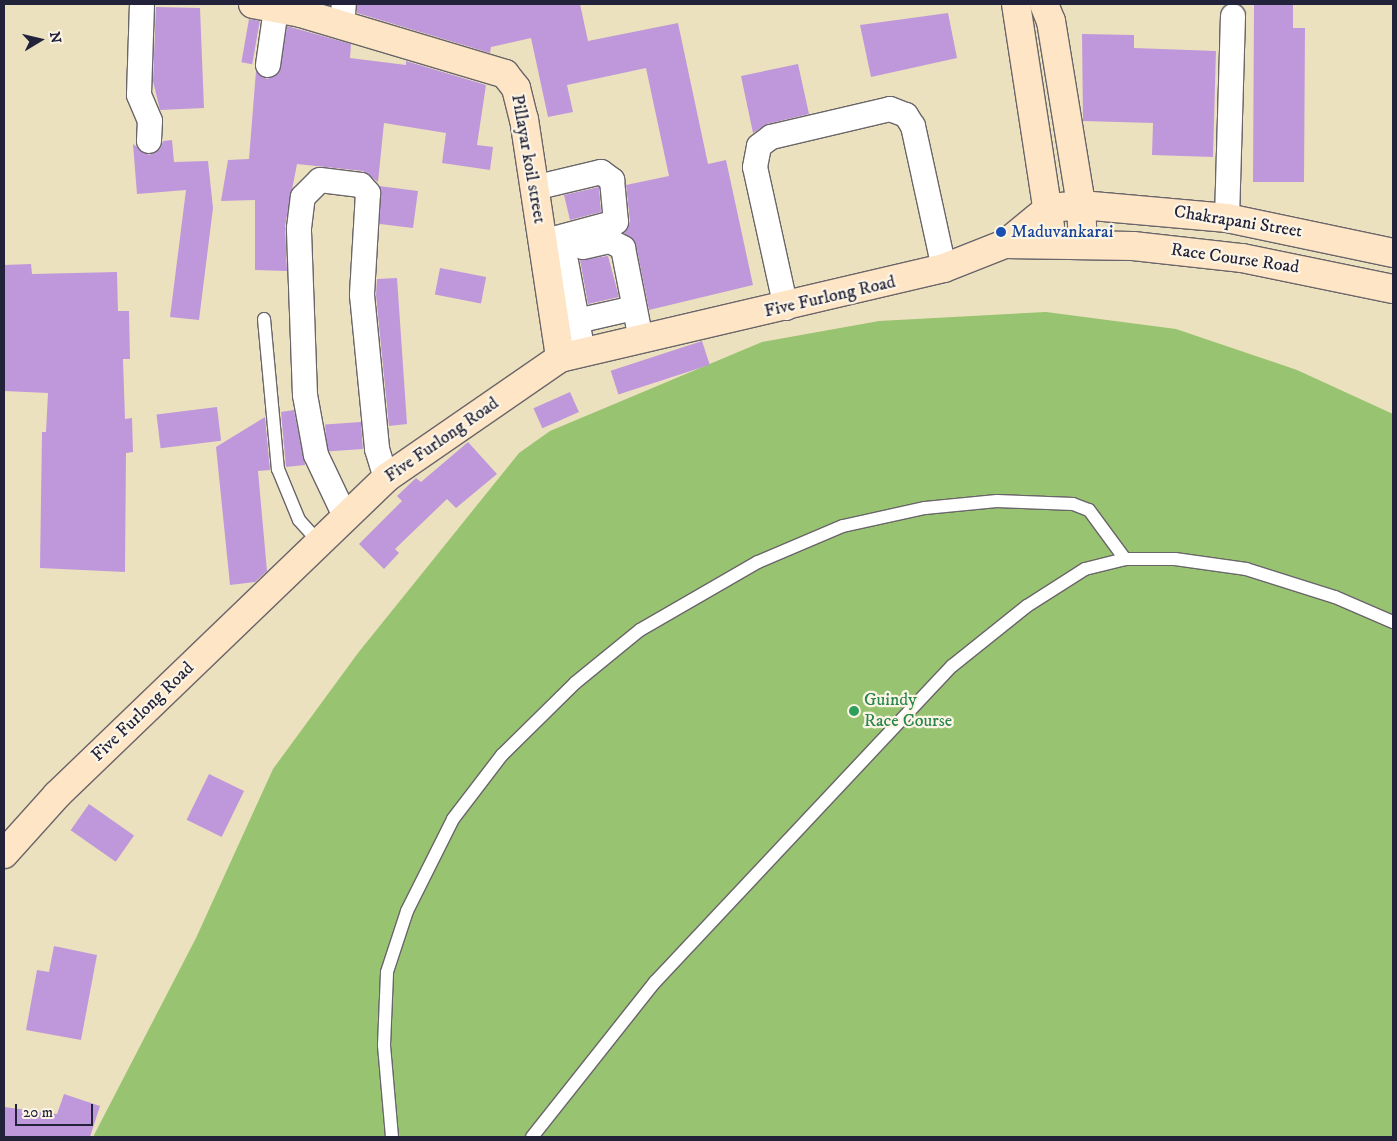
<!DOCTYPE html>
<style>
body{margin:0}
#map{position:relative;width:1397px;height:1141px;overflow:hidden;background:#ece1be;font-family:"IM FELL DW Pica",serif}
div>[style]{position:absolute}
.green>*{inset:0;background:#98c371}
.building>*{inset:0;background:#bf98db;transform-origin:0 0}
.roads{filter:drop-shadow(1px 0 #696569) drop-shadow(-1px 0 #696569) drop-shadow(0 1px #696569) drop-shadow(0 -1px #696569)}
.lane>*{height:12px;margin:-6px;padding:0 6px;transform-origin:6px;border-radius:6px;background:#fff}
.street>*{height:24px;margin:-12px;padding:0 12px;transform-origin:12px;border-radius:12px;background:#fff}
.secondary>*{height:28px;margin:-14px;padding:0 14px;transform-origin:14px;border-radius:14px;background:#fee5c5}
.dots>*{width:14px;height:14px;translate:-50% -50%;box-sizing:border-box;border:2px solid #fcf5e5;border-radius:50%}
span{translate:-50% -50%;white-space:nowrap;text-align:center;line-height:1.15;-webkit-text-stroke:4.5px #fcf5e5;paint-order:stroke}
.street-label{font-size:18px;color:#22223b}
.transit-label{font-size:18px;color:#164399}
.left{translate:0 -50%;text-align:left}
.leisure-label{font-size:18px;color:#27864d}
.frame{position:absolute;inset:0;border:5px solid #22223b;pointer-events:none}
.north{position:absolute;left:15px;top:15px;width:50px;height:50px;-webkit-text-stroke:4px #fcf5e5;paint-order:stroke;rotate:81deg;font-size:14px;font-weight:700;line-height:20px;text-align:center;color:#22223b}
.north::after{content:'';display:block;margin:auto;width:18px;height:22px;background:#22223b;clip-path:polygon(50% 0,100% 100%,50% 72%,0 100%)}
.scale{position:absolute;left:15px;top:1104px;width:78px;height:22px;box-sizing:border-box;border:2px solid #22223b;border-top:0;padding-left:6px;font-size:15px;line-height:18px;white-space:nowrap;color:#22223b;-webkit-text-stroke:4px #fcf5e5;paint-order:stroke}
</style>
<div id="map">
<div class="green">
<i style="clip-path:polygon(1046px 312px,1176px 329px,1297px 370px,1393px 414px,1393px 1137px,93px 1137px,196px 938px,273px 769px,358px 653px,519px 453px,550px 431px,762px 342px,879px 321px)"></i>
</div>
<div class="building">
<i style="clip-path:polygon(357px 4px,580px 4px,588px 41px,678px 23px,708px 164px,726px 160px,753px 285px,649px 310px,636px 245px,624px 233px,630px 221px,626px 185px,669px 176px,646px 68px,567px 85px,573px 112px,548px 117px,531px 38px,491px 47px,490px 53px,357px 13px)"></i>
<i style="clip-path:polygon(1254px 4px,1293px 4px,1293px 28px,1305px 28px,1304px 182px,1253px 182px)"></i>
<i style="clip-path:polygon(156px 7px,200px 8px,204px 108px,160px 110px,153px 81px)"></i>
<i style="clip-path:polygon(948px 13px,957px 58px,871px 77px,860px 25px)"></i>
<i style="left:249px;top:19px;width:11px;height:44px;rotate:10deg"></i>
<i style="clip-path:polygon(287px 26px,351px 44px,350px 58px,406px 65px,406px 61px,486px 85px,477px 145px,493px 147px,490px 170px,442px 163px,446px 133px,384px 123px,378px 182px,363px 171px,297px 164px,285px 226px,287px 271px,255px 270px,255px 200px,221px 201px,228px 160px,249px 159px,256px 71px,267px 79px,279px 73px)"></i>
<i style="clip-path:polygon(1082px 34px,1134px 35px,1134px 48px,1216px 51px,1213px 157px,1152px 155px,1153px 123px,1083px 121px)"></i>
<i style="clip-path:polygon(798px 64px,809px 114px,767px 124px,753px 133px,741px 76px)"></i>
<i style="clip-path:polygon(172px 140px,174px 162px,208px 161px,213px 208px,199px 320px,170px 317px,186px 190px,137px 194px,133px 144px,149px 155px,160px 149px,163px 141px)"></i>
<i style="clip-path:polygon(379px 186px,418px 191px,413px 228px,380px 224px)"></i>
<i style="clip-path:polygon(599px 187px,601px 212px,570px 220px,564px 195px)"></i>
<i style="clip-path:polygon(608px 256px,619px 297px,588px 304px,580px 260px)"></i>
<i style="clip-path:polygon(31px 264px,32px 274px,117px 272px,118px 311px,129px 311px,130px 359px,123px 359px,125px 419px,132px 418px,133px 452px,126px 453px,125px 572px,40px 568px,42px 432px,46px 432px,48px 393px,4px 391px,4px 265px)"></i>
<i style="left:440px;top:268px;width:47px;height:27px;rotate:11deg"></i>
<i style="clip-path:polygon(397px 278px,407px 424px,389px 426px,376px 295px,377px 279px)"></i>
<i style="left:702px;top:341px;width:25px;height:96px;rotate:72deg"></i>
<i style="left:570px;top:392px;width:22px;height:40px;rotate:66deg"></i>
<i style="left:217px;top:407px;width:34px;height:61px;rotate:83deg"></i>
<i style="clip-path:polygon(294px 410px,305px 465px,286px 467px,281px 412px)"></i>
<i style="clip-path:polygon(265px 417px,270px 470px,258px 471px,267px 571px,255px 582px,230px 585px,216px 447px)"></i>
<i style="left:361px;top:422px;width:27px;height:36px;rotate:86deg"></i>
<i style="clip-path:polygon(468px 442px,497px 474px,456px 508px,447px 499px,395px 549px,399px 553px,384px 569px,359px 544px,402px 501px,397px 496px,416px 478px,421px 482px)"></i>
<i style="left:209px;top:774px;width:39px;height:51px;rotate:26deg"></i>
<i style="left:89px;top:804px;width:55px;height:32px;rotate:35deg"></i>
<i style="clip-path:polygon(54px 946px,97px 955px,81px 1040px,26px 1030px,37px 970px,49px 972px)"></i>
<i style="clip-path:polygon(64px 1094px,100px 1106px,90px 1137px,4px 1137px,4px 1107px,57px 1114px)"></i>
</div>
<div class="roads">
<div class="lane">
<i style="left:264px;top:319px;width:151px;rotate:84.7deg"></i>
<i style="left:278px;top:469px;width:55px;rotate:67.6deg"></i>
<i style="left:299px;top:520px;width:28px;rotate:48deg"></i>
<i style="left:392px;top:1137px;width:92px;rotate:-95deg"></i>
<i style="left:384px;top:1045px;width:73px;rotate:-87.6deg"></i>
<i style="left:387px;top:972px;width:64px;rotate:-71.8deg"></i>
<i style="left:407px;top:911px;width:103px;rotate:-63.4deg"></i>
<i style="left:453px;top:819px;width:81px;rotate:-52.6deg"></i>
<i style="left:502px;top:755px;width:103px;rotate:-44.6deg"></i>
<i style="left:575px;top:683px;width:84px;rotate:-39.2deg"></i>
<i style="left:640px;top:630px;width:136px;rotate:-30deg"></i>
<i style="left:758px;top:562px;width:92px;rotate:-23deg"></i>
<i style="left:843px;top:526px;width:84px;rotate:-12.4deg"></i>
<i style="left:925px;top:508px;width:72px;rotate:-5.6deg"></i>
<i style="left:997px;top:501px;width:76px;rotate:2.3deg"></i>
<i style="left:1073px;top:504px;width:17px;rotate:21deg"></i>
<i style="left:1089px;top:510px;width:61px;rotate:53.7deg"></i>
<i style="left:532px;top:1137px;width:198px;rotate:-51.6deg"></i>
<i style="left:655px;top:982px;width:434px;rotate:-46.8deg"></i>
<i style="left:952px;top:666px;width:96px;rotate:-38.7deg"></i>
<i style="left:1027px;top:606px;width:69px;rotate:-32.5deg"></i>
<i style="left:1085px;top:569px;width:41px;rotate:-14deg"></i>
<i style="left:1125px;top:559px;width:50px"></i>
<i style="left:1175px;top:559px;width:72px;rotate:8deg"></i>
<i style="left:1246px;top:569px;width:93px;rotate:17.5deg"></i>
<i style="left:1335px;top:597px;width:63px;rotate:23.3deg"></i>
</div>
<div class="street">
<i style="left:142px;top:4px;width:91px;rotate:91.9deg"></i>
<i style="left:139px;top:95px;width:28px;rotate:67deg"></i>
<i style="left:150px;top:121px;width:20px;rotate:93deg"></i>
<i style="left:342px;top:25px;width:21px;rotate:-85deg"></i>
<i style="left:268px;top:65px;width:57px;rotate:-81.9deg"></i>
<i style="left:534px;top:188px;width:69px;rotate:-13.4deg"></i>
<i style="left:601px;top:172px;width:14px;rotate:36deg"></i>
<i style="left:612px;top:180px;width:42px;rotate:84.6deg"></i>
<i style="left:616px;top:222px;width:77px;rotate:164.9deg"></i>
<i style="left:1227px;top:218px;width:202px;rotate:-88.3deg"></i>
<i style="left:583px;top:247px;width:28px;rotate:-13deg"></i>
<i style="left:610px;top:241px;width:15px;rotate:28deg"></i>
<i style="left:623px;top:248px;width:94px;rotate:78.9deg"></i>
<i style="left:564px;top:251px;width:104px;rotate:79.4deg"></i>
<i style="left:786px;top:308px;width:144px;rotate:-102.4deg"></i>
<i style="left:755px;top:167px;width:21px;rotate:-79deg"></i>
<i style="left:759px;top:146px;width:15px;rotate:-37deg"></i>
<i style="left:771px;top:137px;width:122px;rotate:-13.2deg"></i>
<i style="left:890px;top:109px;width:17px;rotate:21deg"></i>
<i style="left:906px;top:115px;width:13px;rotate:58deg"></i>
<i style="left:913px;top:126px;width:145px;rotate:77.7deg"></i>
<i style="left:577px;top:321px;width:58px;rotate:-12.8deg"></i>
<i style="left:345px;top:516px;width:68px;rotate:-115.4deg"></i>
<i style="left:316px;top:455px;width:61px;rotate:-100.4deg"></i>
<i style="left:305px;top:395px;width:167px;rotate:-92.1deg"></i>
<i style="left:299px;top:228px;width:31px;rotate:-83deg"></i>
<i style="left:303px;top:197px;width:24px;rotate:-45deg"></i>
<i style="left:320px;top:180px;width:41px;rotate:7deg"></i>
<i style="left:361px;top:185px;width:11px;rotate:49deg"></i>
<i style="left:368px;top:193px;width:102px;rotate:93.4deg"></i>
<i style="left:362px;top:295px;width:155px;rotate:84.4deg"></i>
<i style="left:377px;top:449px;width:30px;rotate:73deg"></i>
</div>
<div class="secondary">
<i style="left:253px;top:4px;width:49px;rotate:10.6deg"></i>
<i style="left:301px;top:13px;width:213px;rotate:16.6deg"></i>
<i style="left:505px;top:74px;width:18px;rotate:52deg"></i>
<i style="left:516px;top:88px;width:32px;rotate:76deg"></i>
<i style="left:524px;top:119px;width:242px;rotate:81.4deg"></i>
<i style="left:1016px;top:4px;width:225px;rotate:81.3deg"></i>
<i style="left:1044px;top:4px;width:18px;rotate:68deg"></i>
<i style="left:1051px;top:21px;width:186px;rotate:80.7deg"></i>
<i style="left:1081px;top:205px;width:40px;rotate:87.1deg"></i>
<i style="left:1049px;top:208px;width:32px;rotate:-5deg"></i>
<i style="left:1081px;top:205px;width:147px;rotate:5.1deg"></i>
<i style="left:1227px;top:218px;width:170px;rotate:11.9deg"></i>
<i style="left:1005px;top:244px;width:128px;rotate:0.9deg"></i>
<i style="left:1133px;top:246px;width:110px;rotate:6.3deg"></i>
<i style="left:1242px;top:258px;width:154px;rotate:11.6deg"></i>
<i style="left:4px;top:854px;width:79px;rotate:-48.1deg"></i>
<i style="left:57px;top:795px;width:457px;rotate:-43.9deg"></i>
<i style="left:386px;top:478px;width:211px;rotate:-34.6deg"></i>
<i style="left:560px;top:358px;width:394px;rotate:-13.2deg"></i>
<i style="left:944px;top:268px;width:66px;rotate:-21.5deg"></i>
<i style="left:1005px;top:244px;width:57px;rotate:-39.3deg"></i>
</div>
</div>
<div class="dots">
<i style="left:1001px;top:232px;background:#1a4fb4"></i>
<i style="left:854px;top:711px;background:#2e9e5b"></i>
</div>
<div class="street-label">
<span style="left:528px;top:159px;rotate:80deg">Pillayar koil street</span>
<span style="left:1238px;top:222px;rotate:9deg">Chakrapani Street</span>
<span style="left:1235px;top:259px;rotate:8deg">Race Course Road</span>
<span style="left:830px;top:297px;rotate:-13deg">Five Furlong Road</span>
<span style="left:442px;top:440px;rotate:-35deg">Five Furlong Road</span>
<span style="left:143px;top:712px;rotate:-44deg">Five Furlong Road</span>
</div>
<div class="transit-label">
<span class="left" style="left:1011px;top:232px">Maduvankarai</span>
</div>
<div class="leisure-label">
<span class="left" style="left:864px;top:711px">Guindy<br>Race Course</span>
</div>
<div class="frame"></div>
<div class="north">N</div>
<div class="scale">20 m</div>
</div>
